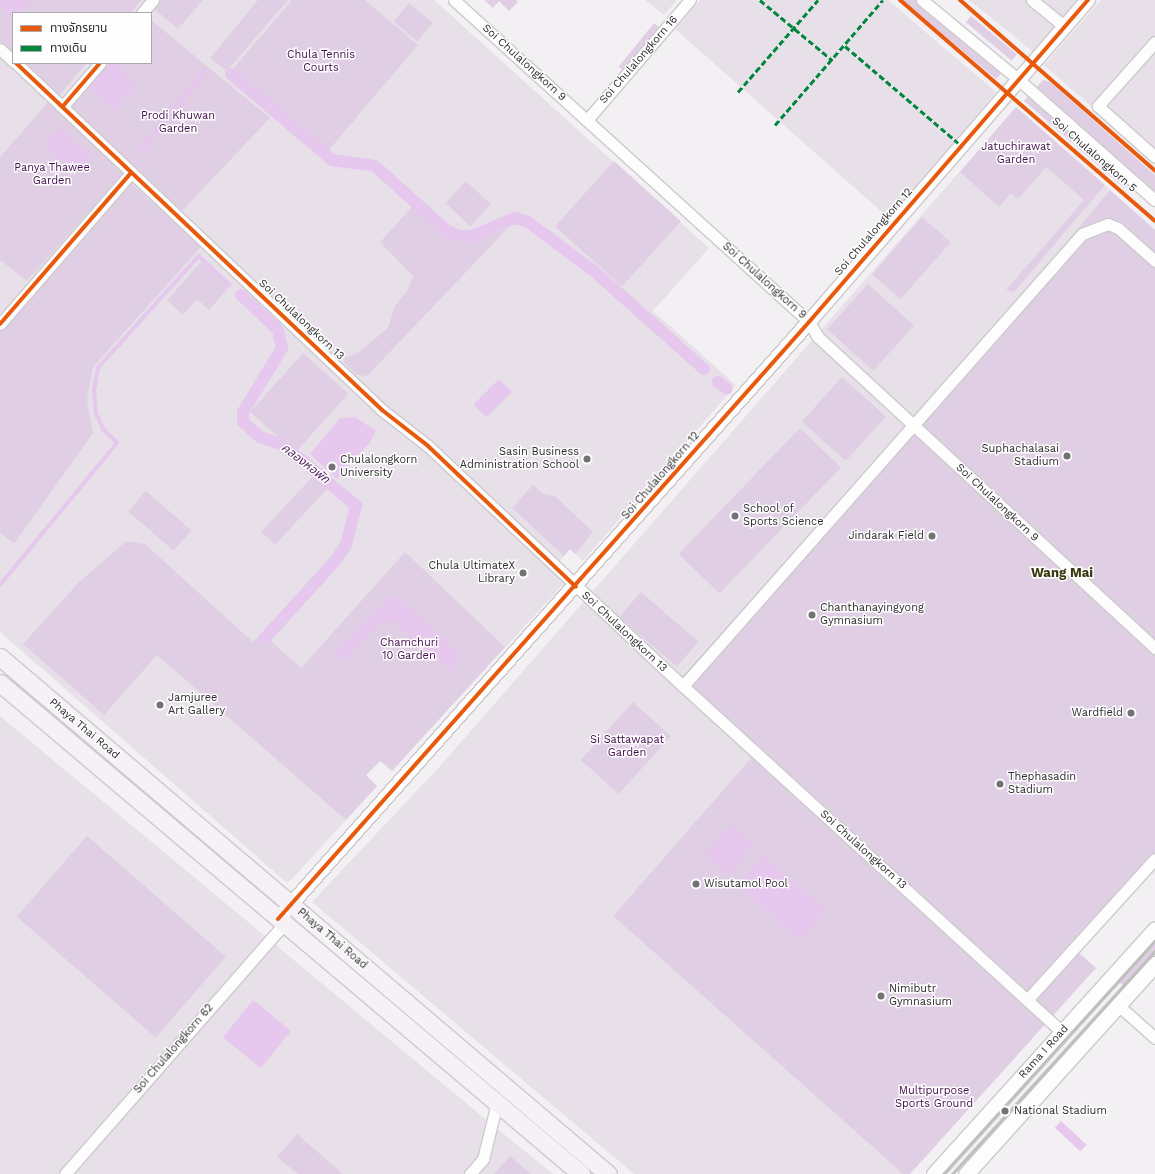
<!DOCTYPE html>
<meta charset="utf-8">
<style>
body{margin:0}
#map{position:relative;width:1155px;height:1174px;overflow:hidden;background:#f3f0f4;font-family:"Work Sans","Noto Sans Thai",sans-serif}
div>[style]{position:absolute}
.built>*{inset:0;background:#e7e0e8}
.green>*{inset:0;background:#e0cfe4;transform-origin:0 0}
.water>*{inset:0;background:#e6c7ed;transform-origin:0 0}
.stream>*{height:3.5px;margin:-1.75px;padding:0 1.75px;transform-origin:1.75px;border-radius:1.75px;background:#e6c7ed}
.canal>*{height:12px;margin:-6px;padding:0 6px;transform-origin:6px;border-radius:6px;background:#e6c7ed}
.roads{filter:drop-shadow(1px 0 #cccacc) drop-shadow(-1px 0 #cccacc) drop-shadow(0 1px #cccacc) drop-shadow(0 -1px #cccacc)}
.minor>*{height:11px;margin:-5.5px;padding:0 5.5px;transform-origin:5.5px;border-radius:5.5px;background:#fdfdfd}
.tertiary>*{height:14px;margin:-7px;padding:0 7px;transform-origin:7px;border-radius:7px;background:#fdfdfd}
.secondary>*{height:15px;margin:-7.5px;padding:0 7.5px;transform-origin:7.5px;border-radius:7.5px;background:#fdfdfd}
.primary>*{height:17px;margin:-8.5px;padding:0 8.5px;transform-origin:8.5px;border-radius:8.5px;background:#f6f0f7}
.rail>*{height:3px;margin:-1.5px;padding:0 1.5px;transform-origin:1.5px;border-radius:1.5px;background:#c0bfc0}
.quiet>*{height:3px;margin-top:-1.5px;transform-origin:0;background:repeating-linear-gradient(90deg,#00873e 0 6px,transparent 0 9px)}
.cycleway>*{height:4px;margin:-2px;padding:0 2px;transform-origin:2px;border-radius:2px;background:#e8590c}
.dots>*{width:11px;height:11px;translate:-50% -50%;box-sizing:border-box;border:2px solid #fefefe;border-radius:50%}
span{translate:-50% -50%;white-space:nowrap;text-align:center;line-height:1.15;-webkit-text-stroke:3px #fefefe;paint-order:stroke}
.park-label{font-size:11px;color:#430e4d}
.street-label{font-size:11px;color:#2e2c2e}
.poi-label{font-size:11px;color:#2e2c2e}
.right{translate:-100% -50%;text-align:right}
.left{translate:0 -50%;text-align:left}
.water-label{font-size:12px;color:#592563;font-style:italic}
.quarter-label{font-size:13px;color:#37380f;font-weight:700}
.legend{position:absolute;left:12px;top:12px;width:140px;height:52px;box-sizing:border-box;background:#fefefe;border:1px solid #abaaab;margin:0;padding:5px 7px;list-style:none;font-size:12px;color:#2e2c2e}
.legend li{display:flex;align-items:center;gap:8px;height:20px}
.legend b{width:20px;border:1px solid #abaaab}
</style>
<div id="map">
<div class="built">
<i style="clip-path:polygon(evenodd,0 0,434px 0,709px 248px,653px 311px,736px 385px,583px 561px,570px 549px,556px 566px,569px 578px,392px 771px,380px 761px,366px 775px,377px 786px,290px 881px,286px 882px,0 632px,0 0,13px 13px,151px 13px,151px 63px,13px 63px,13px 13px)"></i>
<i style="clip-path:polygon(645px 0,677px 0,664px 15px)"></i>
<i style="clip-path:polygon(700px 0,888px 0,996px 92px,891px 220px,675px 29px)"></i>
<i style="clip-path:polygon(969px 0,1083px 0,1036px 54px)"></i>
<i style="clip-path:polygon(1101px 0,1155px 0,1155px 162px,1044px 65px)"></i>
<i style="clip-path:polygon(1016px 107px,1110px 190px,1027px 289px,674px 684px,752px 757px,613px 916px,903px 1174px,634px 1174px,312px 902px,440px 766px)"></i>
<i style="clip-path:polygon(0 716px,478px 1113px,553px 1174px,0 1174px)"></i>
</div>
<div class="green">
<i style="clip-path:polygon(0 0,142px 0,130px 13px,13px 13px,13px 53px,0 41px)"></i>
<i style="clip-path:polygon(160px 0,203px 0,178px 29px,153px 8px)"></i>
<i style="clip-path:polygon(258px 0,288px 0,227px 71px,210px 58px)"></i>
<i style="clip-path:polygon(292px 0,365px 0,418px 45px,328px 151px,232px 70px)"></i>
<i style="clip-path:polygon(484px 0,516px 0,518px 2px,509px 11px,499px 1px,493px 8px)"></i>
<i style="clip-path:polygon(902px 0,916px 0,1001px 74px,996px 79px)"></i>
<i style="left:409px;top:3px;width:31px;height:24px;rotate:40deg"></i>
<i style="left:971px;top:16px;width:60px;height:8px;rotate:40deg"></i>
<i style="clip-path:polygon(151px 20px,270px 118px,181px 212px,70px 107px,109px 63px,151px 63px)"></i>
<i style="left:654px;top:23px;width:6px;height:56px;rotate:39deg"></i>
<i style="clip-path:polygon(24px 63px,87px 63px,59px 95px)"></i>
<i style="clip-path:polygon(1043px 80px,1050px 82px,1155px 175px,1155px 193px,1037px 87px)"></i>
<i style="left:1030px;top:94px;width:133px;height:9px;rotate:41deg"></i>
<i style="clip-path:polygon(48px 102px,125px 171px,27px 281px,0 260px,0 157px)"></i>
<i style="clip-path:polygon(1016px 107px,1105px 185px,1014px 292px,1006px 290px,1084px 200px,1046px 167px,1018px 199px,1011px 193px,999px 207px,960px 172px)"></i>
<i style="left:614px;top:161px;width:90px;height:88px;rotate:42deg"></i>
<i style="left:466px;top:181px;width:34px;height:30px;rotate:43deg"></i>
<i style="clip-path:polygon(130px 182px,201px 247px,93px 367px,87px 400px,93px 433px,14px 544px,0 532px,0 331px)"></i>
<i style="clip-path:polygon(1110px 190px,1155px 230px,1155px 864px,1078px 952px,1096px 968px,910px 1174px,903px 1174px,613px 916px,752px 757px,674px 685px,1027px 289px)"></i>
<i style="clip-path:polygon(412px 207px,442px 234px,459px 240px,473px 240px,507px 229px,367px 376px,357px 375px,344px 362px,345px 358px,358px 353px,388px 328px,395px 306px,407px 291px,413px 276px,380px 242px)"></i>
<i style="left:922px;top:217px;width:38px;height:76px;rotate:41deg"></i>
<i style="clip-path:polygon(201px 262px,229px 287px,209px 310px,197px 299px,183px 315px,167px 300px)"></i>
<i style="left:868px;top:284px;width:62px;height:61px;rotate:42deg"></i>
<i style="left:303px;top:353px;width:61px;height:79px;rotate:42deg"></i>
<i style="left:842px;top:377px;width:59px;height:60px;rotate:42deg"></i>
<i style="left:800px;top:428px;width:57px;height:175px;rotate:44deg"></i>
<i style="left:315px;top:474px;width:19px;height:79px;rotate:43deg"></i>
<i style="clip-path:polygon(533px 485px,543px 494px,555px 496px,593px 532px,575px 554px,570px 549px,564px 556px,512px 508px)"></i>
<i style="left:146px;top:491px;width:60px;height:27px;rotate:41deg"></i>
<i style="clip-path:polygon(126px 541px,145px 544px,253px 642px,262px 633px,301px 668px,405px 552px,505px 647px,392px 771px,380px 761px,366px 775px,377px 786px,346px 820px,157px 655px,104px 715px,23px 644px,78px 583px)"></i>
<i style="left:641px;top:592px;width:76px;height:33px;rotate:41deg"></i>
<i style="left:633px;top:702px;width:51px;height:78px;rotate:42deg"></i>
<i style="left:87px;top:836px;width:184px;height:107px;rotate:41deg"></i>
<i style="clip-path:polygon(1155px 935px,1155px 955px,1125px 987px,1116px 979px)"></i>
<i style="clip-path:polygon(297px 1134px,343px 1174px,298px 1174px,277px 1157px)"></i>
<i style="clip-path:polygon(510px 1156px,531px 1174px,494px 1174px)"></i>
</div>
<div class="water">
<i style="clip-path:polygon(0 0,33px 0,21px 13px,13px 13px,13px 19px,0 7px)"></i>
<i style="clip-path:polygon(109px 63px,126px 63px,119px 70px,137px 86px,115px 110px,88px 87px)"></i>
<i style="left:205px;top:67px;width:6px;height:109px;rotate:39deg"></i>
<i style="left:58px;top:128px;width:46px;height:23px;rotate:41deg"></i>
<i style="left:499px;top:379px;width:18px;height:36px;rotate:45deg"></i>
<i style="clip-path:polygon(355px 417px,376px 431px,371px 441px,337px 479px,310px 454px,340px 418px)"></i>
<i style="clip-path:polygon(394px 594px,462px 656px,450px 670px,393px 621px,378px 624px,344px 661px,335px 653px,375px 610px,381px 608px)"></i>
<i style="left:731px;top:825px;width:31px;height:40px;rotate:42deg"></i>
<i style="left:764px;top:855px;width:83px;height:40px;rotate:42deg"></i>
<i style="left:253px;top:1000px;width:49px;height:48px;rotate:39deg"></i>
<i style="left:1061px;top:1121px;width:35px;height:9px;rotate:43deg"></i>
</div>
<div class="stream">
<i style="left:0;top:585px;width:184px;rotate:-50.5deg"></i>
<i style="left:117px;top:443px;width:18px;rotate:-137deg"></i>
<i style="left:104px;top:431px;width:19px;rotate:-115deg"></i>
<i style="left:96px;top:414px;width:23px;rotate:-95deg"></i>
<i style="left:94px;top:391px;width:23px;rotate:-80deg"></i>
<i style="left:98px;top:368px;width:151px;rotate:-48deg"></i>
<i style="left:199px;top:256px;width:42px;rotate:43.1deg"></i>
</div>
<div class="canal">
<i style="left:231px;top:74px;width:133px;rotate:40.4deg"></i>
<i style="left:332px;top:160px;width:43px;rotate:7.9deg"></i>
<i style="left:375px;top:166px;width:96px;rotate:42deg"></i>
<i style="left:446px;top:230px;width:14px;rotate:25deg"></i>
<i style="left:459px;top:236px;width:13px"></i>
<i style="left:472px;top:236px;width:47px;rotate:-22.7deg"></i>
<i style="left:515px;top:218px;width:14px;rotate:17deg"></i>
<i style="left:528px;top:222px;width:84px;rotate:36.7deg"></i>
<i style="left:595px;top:272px;width:146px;rotate:41.7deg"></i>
<i style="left:241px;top:295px;width:51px;rotate:43.4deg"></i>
<i style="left:278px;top:330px;width:18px;rotate:77deg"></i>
<i style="left:282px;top:348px;width:75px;rotate:121.4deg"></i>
<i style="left:243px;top:412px;width:10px;rotate:90deg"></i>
<i style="left:243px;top:422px;width:23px;rotate:41deg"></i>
<i style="left:260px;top:437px;width:21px;rotate:19deg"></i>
<i style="left:280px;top:444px;width:29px;rotate:36deg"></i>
<i style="left:303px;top:461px;width:70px;rotate:40.3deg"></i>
<i style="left:356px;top:506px;width:40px;rotate:104.4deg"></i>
<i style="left:346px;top:545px;width:18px;rotate:124deg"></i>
<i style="left:336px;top:560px;width:107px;rotate:132.3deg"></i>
<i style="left:718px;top:382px;width:11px;rotate:38deg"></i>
</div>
<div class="roads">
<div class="minor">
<i style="left:454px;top:0;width:479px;rotate:42.2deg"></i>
<i style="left:809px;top:322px;width:17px;rotate:59deg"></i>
<i style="left:818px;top:337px;width:459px;rotate:42.7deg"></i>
<i style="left:922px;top:0;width:124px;rotate:39.5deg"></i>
<i style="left:1018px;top:79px;width:183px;rotate:41.5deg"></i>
<i style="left:1032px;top:0;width:41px;rotate:39.1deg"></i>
<i style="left:142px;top:13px;width:17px;rotate:-50deg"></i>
<i style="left:1155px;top:42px;width:86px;rotate:131.7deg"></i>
<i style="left:1098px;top:106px;width:76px;rotate:41.8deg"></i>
<i style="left:0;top:49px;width:18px;rotate:43deg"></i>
<i style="left:16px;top:63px;width:504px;rotate:43.47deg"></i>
<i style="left:382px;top:410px;width:58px;rotate:38deg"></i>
<i style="left:428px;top:446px;width:350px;rotate:43.3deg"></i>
<i style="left:683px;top:686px;width:513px;rotate:42.39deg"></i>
<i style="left:63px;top:106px;width:57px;rotate:-49.3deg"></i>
<i style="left:587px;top:120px;width:158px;rotate:-49.4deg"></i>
<i style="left:0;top:324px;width:200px;rotate:-49.1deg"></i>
<i style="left:683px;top:686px;width:603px;rotate:-48.56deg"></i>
<i style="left:1082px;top:234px;width:28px;rotate:-21deg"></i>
<i style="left:1108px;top:224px;width:11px;rotate:22deg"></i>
<i style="left:1118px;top:228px;width:50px;rotate:41.7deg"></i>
<i style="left:1027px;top:1000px;width:190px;rotate:-47.8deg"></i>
<i style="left:1118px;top:1005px;width:50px;rotate:41.7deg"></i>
<i style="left:65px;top:1174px;width:332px;rotate:-48.8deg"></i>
<i style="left:470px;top:1174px;width:20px;rotate:-49deg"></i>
<i style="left:483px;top:1159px;width:58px;rotate:-76deg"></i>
</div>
<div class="tertiary">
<i style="left:278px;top:919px;width:799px;rotate:-48.35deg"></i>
<i style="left:809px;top:322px;width:426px;rotate:-49.1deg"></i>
</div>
<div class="secondary">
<i style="left:934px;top:1174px;width:330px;rotate:-47.9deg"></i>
<i style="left:966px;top:1174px;width:283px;rotate:-48deg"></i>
</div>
<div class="primary">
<i style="left:0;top:657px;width:798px;rotate:40.38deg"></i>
<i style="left:0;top:683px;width:761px;rotate:40.2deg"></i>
</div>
</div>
<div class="rail">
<i style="left:943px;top:1174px;width:316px;rotate:-47.8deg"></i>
<i style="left:952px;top:1174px;width:302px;rotate:-47.7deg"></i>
</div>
<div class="quiet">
<i style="left:760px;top:0;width:94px;rotate:39.8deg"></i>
<i style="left:845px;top:46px;width:149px;rotate:40.6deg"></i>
<i style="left:738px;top:92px;width:122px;rotate:-49deg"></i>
<i style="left:775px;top:125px;width:165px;rotate:-49.2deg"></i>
</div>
<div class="cycleway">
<i style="left:900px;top:0;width:337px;rotate:40.9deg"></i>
<i style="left:960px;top:0;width:259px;rotate:41.2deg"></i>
<i style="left:16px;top:63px;width:504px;rotate:43.47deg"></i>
<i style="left:382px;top:410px;width:58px;rotate:38deg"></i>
<i style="left:428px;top:446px;width:204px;rotate:43.6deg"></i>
<i style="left:63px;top:106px;width:57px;rotate:-49.3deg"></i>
<i style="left:0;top:324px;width:200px;rotate:-49.1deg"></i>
<i style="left:278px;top:919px;width:799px;rotate:-48.35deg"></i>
<i style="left:809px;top:322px;width:426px;rotate:-49.1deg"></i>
</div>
<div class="dots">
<i style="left:1067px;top:456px;background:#737173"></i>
<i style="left:587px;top:459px;background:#737173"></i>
<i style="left:332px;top:467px;background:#737173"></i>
<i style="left:735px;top:516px;background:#737173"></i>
<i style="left:932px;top:536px;background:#737173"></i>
<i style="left:523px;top:573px;background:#737173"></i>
<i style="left:812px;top:615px;background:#737173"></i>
<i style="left:160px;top:705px;background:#737173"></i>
<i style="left:1131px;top:713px;background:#737173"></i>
<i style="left:1000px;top:784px;background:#737173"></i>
<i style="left:696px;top:884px;background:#737173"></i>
<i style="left:881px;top:996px;background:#737173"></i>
<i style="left:1005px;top:1111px;background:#737173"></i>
</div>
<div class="park-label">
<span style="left:321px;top:62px">Chula Tennis<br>Courts</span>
<span style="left:178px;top:123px">Prodi Khuwan<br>Garden</span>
<span style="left:1016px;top:154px">Jatuchirawat<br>Garden</span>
<span style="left:52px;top:175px">Panya Thawee<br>Garden</span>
<span style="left:409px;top:650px">Chamchuri<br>10 Garden</span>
<span style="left:627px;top:747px">Si Sattawapat<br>Garden</span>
<span style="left:934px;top:1098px">Multipurpose<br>Sports Ground</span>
</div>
<div class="street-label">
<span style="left:639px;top:60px;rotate:-49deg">Soi Chulalongkorn 16</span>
<span style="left:524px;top:63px;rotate:42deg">Soi Chulalongkorn 9</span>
<span style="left:1094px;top:155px;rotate:41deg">Soi Chulalongkorn 5</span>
<span style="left:874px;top:232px;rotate:-49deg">Soi Chulalongkorn 12</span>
<span style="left:764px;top:281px;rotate:42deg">Soi Chulalongkorn 9</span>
<span style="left:301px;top:320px;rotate:43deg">Soi Chulalongkorn 13</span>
<span style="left:661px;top:476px;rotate:-49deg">Soi Chulalongkorn 12</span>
<span style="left:997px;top:503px;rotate:43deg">Soi Chulalongkorn 9</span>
<span style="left:624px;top:632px;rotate:43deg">Soi Chulalongkorn 13</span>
<span style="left:84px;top:729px;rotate:40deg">Phaya Thai Road</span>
<span style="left:863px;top:850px;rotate:42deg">Soi Chulalongkorn 13</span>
<span style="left:332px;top:939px;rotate:40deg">Phaya Thai Road</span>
<span style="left:174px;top:1049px;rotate:-49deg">Soi Chulalongkorn 62</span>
<span style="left:1044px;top:1052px;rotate:-48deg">Rama I Road</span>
</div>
<div class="poi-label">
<span class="right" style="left:1059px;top:456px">Suphachalasai<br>Stadium</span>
<span class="right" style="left:579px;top:459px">Sasin Business<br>Administration School</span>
<span class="left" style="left:340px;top:467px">Chulalongkorn<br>University</span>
<span class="left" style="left:743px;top:516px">School of<br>Sports Science</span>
<span class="right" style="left:924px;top:536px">Jindarak Field</span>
<span class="right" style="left:515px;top:573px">Chula UltimateX<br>Library</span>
<span class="left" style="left:820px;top:615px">Chanthanayingyong<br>Gymnasium</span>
<span class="left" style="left:168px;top:705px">Jamjuree<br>Art Gallery</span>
<span class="right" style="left:1123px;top:713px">Wardfield</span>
<span class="left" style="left:1008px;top:784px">Thephasadin<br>Stadium</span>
<span class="left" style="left:704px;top:884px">Wisutamol Pool</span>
<span class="left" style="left:889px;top:996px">Nimibutr<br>Gymnasium</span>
<span class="left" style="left:1014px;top:1111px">National Stadium</span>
</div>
<div class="water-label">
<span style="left:305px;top:464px;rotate:38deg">คลองหอพัก</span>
</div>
<div class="quarter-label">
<span style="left:1062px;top:573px">Wang Mai</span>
</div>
<ul class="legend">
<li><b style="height:5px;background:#e8590c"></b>ทางจักรยาน</li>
<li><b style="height:5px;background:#00873e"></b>ทางเดิน</li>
</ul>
</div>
